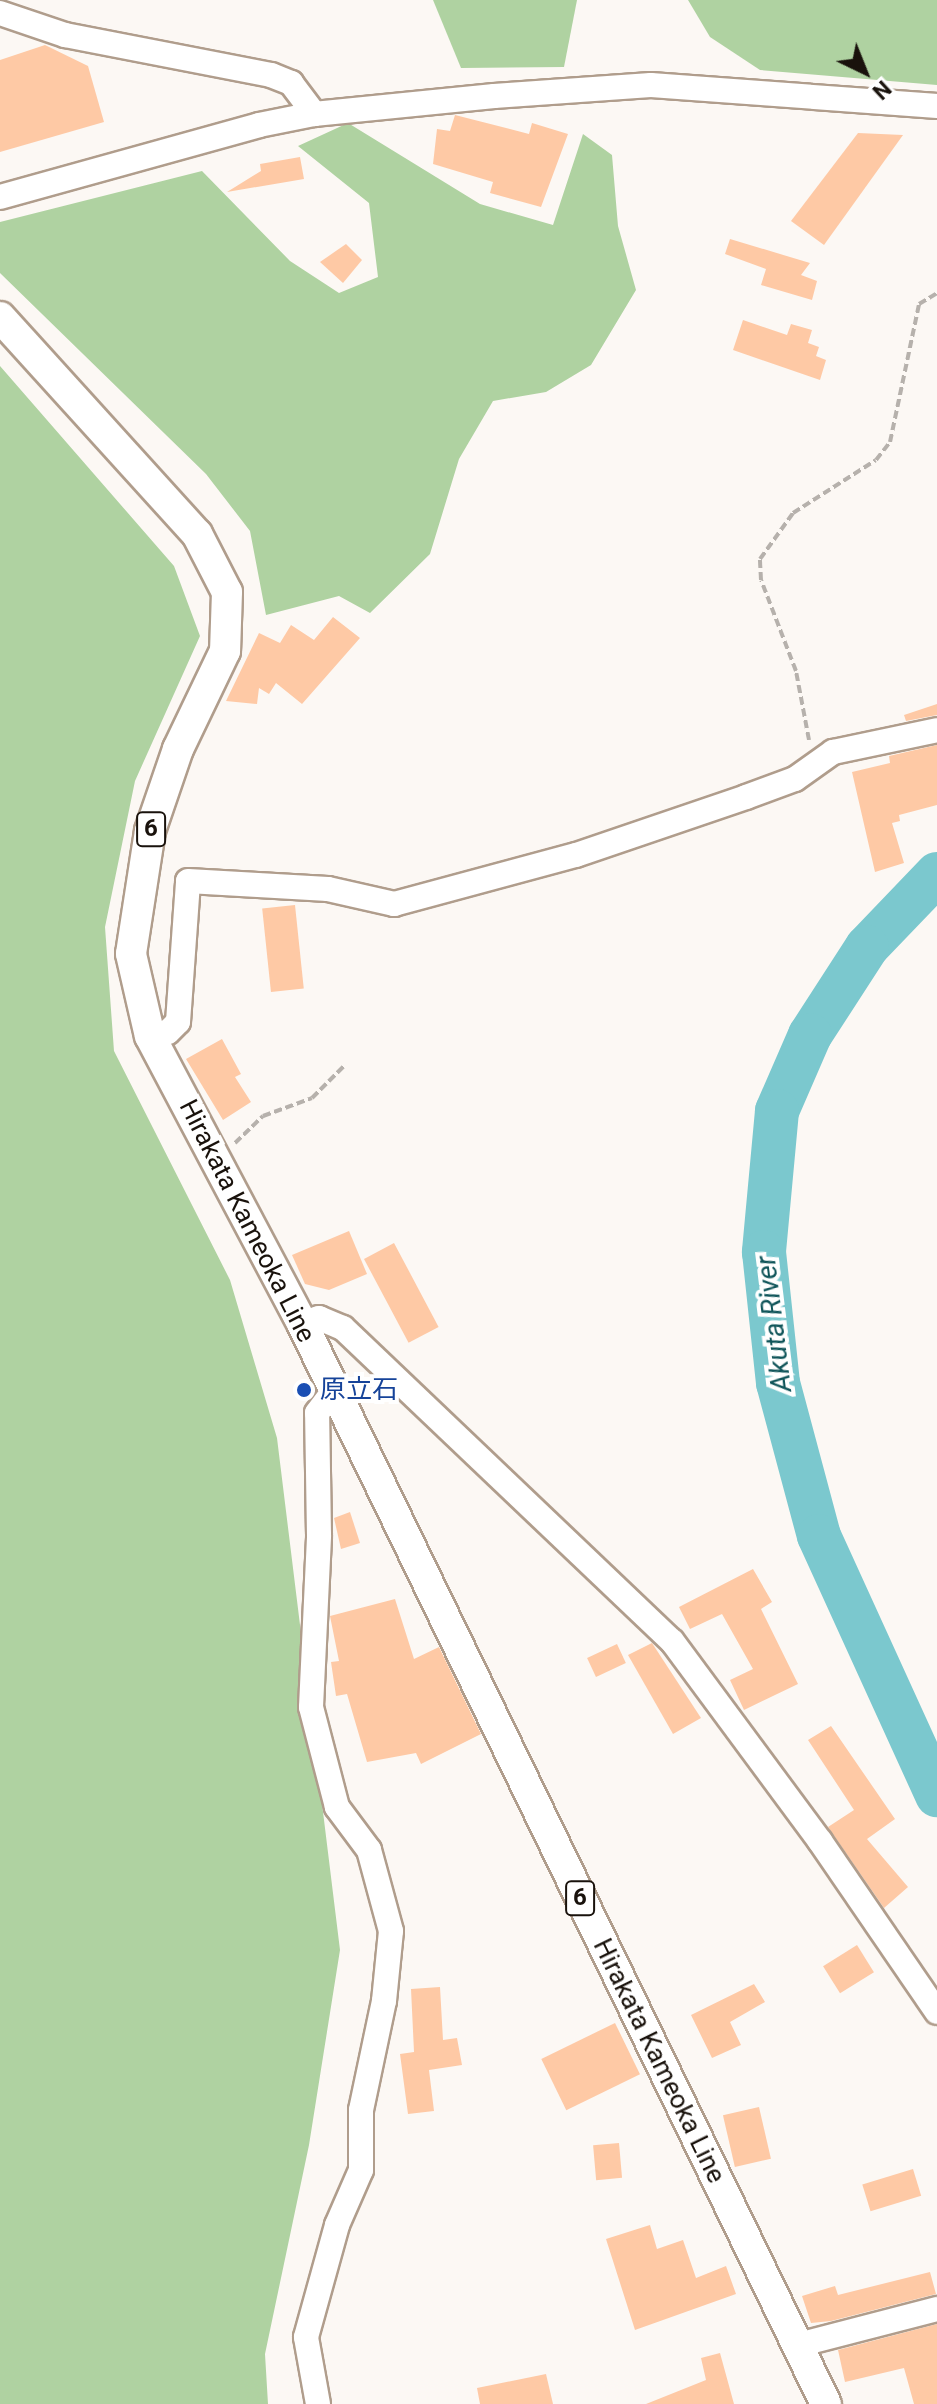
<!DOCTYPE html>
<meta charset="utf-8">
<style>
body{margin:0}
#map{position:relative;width:937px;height:2404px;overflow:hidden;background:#fcf8f4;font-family:Roboto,"Noto Sans JP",sans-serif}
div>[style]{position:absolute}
.forest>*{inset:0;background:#afd2a1}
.river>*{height:44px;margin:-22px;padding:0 22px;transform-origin:22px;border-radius:22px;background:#7bc8ce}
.building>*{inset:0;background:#fec9a5;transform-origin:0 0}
.path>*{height:4px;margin-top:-2px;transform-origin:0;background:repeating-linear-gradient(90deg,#b6b1ac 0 8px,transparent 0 12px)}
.roads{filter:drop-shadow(2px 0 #b09d8c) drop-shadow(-2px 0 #b09d8c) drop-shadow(0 2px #b09d8c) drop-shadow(0 -2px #b09d8c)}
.minor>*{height:24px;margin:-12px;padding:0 12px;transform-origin:12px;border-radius:12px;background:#fff}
.major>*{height:30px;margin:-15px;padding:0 15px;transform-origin:15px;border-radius:15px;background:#fff}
.dots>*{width:22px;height:22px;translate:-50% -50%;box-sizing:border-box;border:4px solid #fff;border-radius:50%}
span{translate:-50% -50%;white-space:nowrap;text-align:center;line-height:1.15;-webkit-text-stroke:8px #fff;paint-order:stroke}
.shield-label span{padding:2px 6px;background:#fff;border:2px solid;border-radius:6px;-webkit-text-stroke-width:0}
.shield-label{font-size:24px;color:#19120c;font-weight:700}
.street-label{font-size:26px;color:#19120c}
.transit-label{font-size:26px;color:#164399}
.left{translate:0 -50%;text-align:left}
.water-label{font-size:28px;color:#10555a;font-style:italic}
.north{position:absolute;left:825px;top:32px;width:80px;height:80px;-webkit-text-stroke:6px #fff;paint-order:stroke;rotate:137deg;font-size:22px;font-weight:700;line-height:32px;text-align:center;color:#19120c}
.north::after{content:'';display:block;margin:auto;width:28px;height:36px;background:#19120c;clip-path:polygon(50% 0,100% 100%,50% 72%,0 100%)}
</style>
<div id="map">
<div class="forest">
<i style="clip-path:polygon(433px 0,577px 0,564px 67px,461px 68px)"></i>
<i style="clip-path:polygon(688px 0,937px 0,937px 85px,760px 70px,710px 37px)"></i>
<i style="clip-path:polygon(348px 123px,480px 204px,553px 225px,583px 134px,612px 155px,618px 226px,636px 290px,591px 365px,546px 392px,493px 401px,459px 459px,430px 554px,370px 613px,339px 596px,266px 615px,250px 531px,206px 474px,0 273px,0 222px,202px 171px,290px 261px,339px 293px,378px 277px,369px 203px,298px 146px)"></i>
<i style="clip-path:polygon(0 366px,174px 566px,200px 636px,135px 781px,105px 927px,114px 1051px,230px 1280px,277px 1438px,340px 1950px,309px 2145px,265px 2354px,268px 2404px,0 2404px)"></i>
</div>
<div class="river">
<i style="left:937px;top:874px;width:101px;rotate:133.8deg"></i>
<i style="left:867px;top:947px;width:105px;rotate:122.9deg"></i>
<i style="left:810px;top:1035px;width:83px;rotate:113.5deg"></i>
<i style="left:777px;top:1111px;width:142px;rotate:95.3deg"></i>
<i style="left:764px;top:1252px;width:132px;rotate:83.9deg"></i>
<i style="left:778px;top:1383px;width:158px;rotate:75deg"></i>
<i style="left:819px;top:1536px;width:285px;rotate:65.5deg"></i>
</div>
<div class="building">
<i style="clip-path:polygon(45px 45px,88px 66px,104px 122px,0 152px,0 60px)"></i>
<i style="clip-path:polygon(455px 115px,529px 134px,532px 123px,568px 134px,541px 207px,490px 193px,493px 182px,433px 164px,437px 129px,450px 131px)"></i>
<i style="clip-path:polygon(858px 133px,903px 135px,824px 245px,791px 221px)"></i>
<i style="clip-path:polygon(300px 157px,304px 179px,227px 192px,261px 171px,260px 164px)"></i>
<i style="clip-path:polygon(730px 239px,810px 263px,801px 275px,817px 281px,812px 300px,761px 285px,766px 269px,725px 254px)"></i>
<i style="clip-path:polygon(346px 244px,362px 260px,343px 283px,320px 262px)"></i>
<i style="clip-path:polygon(743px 320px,787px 335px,791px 324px,812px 330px,808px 343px,819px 347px,816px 356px,826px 360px,820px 380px,733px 350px)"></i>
<i style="clip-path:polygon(333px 617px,360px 638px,302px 704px,276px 683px,269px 694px,259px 688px,257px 704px,226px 701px,259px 633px,280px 643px,291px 625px,314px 640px)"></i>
<i style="clip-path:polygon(937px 704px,937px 715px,906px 721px,904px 715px)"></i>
<i style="clip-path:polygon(937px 745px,937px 805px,899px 815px,900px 821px,892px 823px,904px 863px,875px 872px,852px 772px,890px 763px,889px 756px)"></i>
<i style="left:295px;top:905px;width:84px;height:33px;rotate:84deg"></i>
<i style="clip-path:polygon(222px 1039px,241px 1074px,235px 1077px,251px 1102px,223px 1120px,186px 1059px)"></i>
<i style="clip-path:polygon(349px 1231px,367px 1274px,329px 1290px,305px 1284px,292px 1255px)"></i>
<i style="left:394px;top:1243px;width:95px;height:34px;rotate:62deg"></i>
<i style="clip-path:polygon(350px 1512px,360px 1543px,341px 1549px,334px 1518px)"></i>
<i style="clip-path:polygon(753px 1569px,772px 1602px,761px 1609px,798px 1684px,744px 1710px,730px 1680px,753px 1669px,722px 1614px,690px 1629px,679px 1607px)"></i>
<i style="clip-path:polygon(395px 1599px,414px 1659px,439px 1647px,481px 1734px,421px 1764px,416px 1753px,367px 1762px,347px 1694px,336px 1696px,331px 1662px,339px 1661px,330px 1616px)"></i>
<i style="clip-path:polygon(652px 1643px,701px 1718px,673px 1734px,628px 1655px)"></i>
<i style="left:617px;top:1644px;width:21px;height:33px;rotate:65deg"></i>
<i style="clip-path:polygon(831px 1726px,895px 1819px,867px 1839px,908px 1887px,884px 1908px,828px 1827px,854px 1810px,808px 1740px)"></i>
<i style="left:857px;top:1945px;width:32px;height:40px;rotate:58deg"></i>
<i style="clip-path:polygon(754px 1984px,765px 2002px,730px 2022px,741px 2045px,712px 2058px,691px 2015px)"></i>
<i style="clip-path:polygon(440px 1987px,443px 2040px,457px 2038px,462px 2065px,429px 2070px,434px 2111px,408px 2114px,400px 2054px,414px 2052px,411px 1989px)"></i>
<i style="left:615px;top:2023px;width:57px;height:82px;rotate:64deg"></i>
<i style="left:759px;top:2107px;width:53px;height:37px;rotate:77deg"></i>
<i style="left:619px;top:2143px;width:35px;height:26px;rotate:85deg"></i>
<i style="left:913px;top:2169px;width:28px;height:53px;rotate:73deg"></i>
<i style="clip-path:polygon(650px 2225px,657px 2249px,683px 2240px,696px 2278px,726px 2266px,736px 2294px,635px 2330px,606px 2239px)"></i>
<i style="clip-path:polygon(930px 2272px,936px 2294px,831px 2321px,811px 2323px,802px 2296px,835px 2286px,838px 2295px)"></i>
<i style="clip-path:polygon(937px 2324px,937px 2404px,914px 2404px,904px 2368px,845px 2382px,838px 2350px)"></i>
<i style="clip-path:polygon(720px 2353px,734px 2404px,646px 2404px,706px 2380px,701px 2358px)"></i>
<i style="clip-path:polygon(546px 2374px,553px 2404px,480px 2404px,477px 2388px)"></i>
</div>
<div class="path">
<i style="left:809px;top:740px;width:70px;rotate:-100.7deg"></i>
<i style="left:796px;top:671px;width:97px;rotate:-111deg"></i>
<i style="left:761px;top:580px;width:21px;rotate:-93deg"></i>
<i style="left:760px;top:559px;width:57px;rotate:-54.3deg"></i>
<i style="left:793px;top:513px;width:98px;rotate:-32.6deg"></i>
<i style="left:876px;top:460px;width:23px;rotate:-52deg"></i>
<i style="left:890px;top:442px;width:141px;rotate:-78.1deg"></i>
<i style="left:919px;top:304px;width:21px;rotate:-31deg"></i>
<i style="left:235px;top:1143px;width:39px;rotate:-44deg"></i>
<i style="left:263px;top:1116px;width:52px;rotate:-20.2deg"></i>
<i style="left:312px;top:1098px;width:47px;rotate:-45deg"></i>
</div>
<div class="roads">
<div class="minor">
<i style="left:0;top:13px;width:69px;rotate:18.7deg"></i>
<i style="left:65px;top:35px;width:210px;rotate:11deg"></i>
<i style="left:271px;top:75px;width:22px;rotate:22deg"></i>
<i style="left:291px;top:83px;width:39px;rotate:53deg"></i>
<i style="left:0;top:197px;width:269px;rotate:-15.5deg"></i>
<i style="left:259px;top:125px;width:56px;rotate:-11.3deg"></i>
<i style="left:314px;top:114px;width:181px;rotate:-5.7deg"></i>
<i style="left:494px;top:96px;width:157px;rotate:-4deg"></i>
<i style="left:651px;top:85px;width:287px;rotate:4.2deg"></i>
<i style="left:150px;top:1036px;width:18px;rotate:-13deg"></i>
<i style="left:168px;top:1032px;width:14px;rotate:-45deg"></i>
<i style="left:178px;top:1022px;width:141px;rotate:-85.9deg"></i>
<i style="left:188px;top:881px;width:140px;rotate:3.3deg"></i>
<i style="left:328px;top:889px;width:68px;rotate:12.8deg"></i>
<i style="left:394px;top:904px;width:188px;rotate:-15.1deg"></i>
<i style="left:576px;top:855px;width:180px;rotate:-18.8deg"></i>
<i style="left:746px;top:797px;width:52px;rotate:-20.2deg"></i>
<i style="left:795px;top:779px;width:47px;rotate:-35.4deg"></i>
<i style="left:833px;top:752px;width:106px;rotate:-11.9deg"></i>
<i style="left:302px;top:1323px;width:18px;rotate:-16deg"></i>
<i style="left:319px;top:1318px;width:26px;rotate:23deg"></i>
<i style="left:343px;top:1328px;width:454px;rotate:43.6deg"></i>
<i style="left:672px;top:1641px;width:249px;rotate:53.5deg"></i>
<i style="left:820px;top:1841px;width:207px;rotate:55.6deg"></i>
<i style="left:798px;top:2345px;width:144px;rotate:-14.5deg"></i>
<i style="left:318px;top:2404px;width:68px;rotate:-100.2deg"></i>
<i style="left:306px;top:2337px;width:116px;rotate:-74.5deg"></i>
<i style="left:337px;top:2225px;width:60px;rotate:-66.4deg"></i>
<i style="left:361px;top:2170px;width:60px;rotate:-90deg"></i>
<i style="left:361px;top:2110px;width:111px;rotate:-78.1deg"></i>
<i style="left:384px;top:2001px;width:70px;rotate:-84.3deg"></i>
<i style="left:391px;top:1931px;width:84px;rotate:-105.2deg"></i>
<i style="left:369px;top:1850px;width:54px;rotate:-126.7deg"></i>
<i style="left:337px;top:1807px;width:103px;rotate:-104.6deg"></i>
<i style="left:311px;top:1707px;width:172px;rotate:-87.3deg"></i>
<i style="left:319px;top:1535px;width:122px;rotate:-90.9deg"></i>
<i style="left:317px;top:1413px;width:26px;rotate:-53deg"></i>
</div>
<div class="major">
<i style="left:0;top:317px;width:293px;rotate:47.8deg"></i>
<i style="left:197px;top:534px;width:65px;rotate:62.7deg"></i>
<i style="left:227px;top:592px;width:59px;rotate:91.9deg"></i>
<i style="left:225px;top:651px;width:109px;rotate:115.6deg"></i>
<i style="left:178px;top:749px;width:87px;rotate:108.9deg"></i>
<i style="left:150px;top:831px;width:124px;rotate:98.8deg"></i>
<i style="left:131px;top:954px;width:84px;rotate:77deg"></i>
<i style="left:150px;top:1036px;width:325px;rotate:62.1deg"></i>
<i style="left:302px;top:1323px;width:1201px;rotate:64.14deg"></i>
</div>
</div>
<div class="dots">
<i style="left:304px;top:1390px;background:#1a4fb4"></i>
</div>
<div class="shield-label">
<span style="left:151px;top:829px">6</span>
<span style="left:580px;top:1898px">6</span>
</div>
<div class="street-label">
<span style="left:247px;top:1221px;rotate:63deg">Hirakata Kameoka Line</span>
<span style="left:659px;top:2061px;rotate:64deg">Hirakata Kameoka Line</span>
</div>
<div class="transit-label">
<span class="left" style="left:320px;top:1390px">原立石</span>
</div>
<div class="water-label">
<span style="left:774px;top:1324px;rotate:-97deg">Akuta River</span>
</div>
<div class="north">N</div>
</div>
